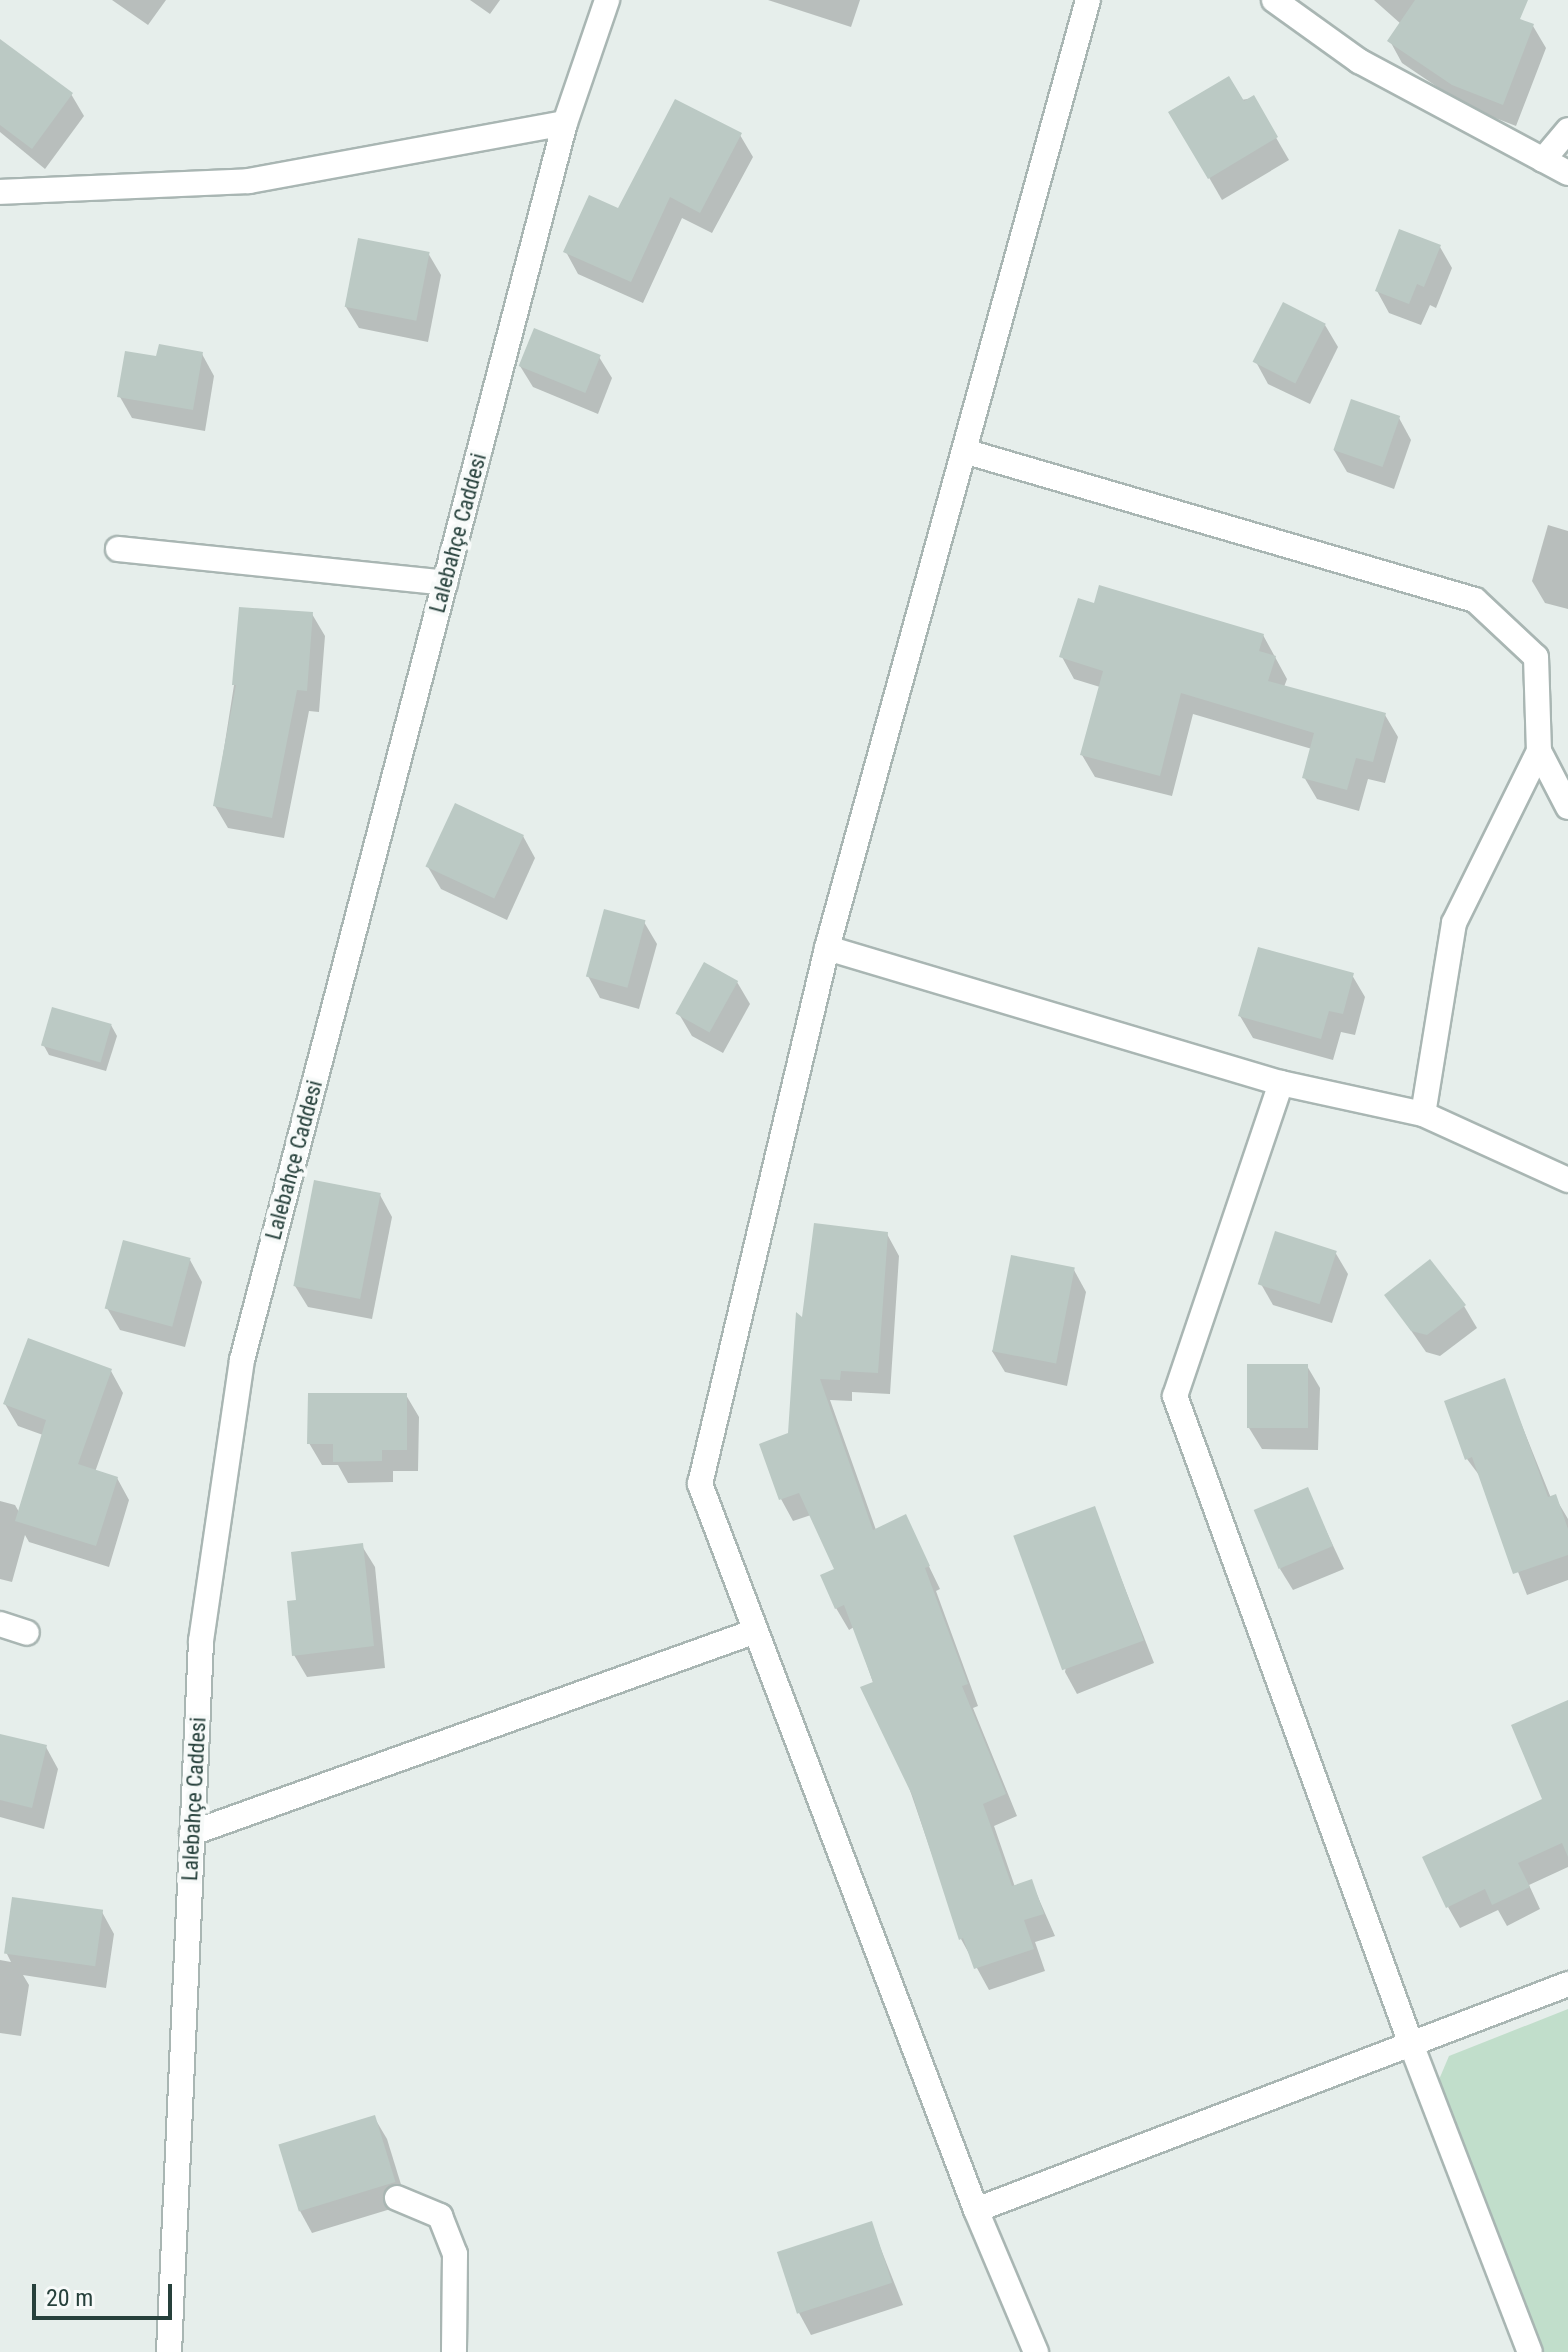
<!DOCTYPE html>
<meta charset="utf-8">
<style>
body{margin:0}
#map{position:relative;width:1568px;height:2352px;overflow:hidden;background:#e6eeeb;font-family:"Roboto Condensed",sans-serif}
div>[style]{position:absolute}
.green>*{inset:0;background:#c1decb}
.shadow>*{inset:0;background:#0003}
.building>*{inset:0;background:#bbc9c4;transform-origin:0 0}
.roads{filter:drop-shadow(2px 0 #a9b6b3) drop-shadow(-2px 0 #a9b6b3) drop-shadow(0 2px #a9b6b3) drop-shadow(0 -2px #a9b6b3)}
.minor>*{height:24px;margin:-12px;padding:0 12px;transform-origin:12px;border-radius:12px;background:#fff}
span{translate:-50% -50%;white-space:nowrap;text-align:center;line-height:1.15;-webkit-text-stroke:8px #f7faf9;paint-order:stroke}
.street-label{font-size:22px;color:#26403b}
.scale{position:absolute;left:32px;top:2284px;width:140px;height:36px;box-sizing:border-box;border:4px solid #26403b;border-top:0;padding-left:10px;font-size:24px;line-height:28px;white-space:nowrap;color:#26403b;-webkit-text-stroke:6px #f7faf9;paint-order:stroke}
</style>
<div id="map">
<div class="green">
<i style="clip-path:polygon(1568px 2009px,1568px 2352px,1538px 2352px,1435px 2089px,1449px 2056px)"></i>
</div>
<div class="shadow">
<i style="clip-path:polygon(112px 0,166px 0,148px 25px)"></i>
<i style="clip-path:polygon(470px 0,500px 0,490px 14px)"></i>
<i style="clip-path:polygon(768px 0,860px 0,851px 27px)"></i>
<i style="clip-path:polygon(1374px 0,1475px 0,1533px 26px,1546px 48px,1516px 126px,1467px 107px,1402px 63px,1390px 41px,1401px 24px)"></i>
<i style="clip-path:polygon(0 66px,71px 94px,84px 116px,45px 169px,0 132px)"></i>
<i style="clip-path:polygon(1253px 98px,1289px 160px,1222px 200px,1171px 112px)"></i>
<i style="clip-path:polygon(740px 135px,753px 157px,712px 233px,682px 218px,643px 303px,578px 274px,566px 252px,619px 211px)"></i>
<i style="clip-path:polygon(1440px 247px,1452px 268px,1436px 308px,1430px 305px,1421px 325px,1389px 313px,1377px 291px)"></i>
<i style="clip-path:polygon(428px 253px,441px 275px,428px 342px,359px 328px,346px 307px)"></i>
<i style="clip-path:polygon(1325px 325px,1338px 347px,1310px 404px,1268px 384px,1256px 362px)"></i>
<i style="clip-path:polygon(202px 354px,214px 376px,205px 431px,132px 418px,120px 397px,158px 359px)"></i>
<i style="clip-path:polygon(599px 357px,612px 378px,598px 414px,533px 387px,520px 366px)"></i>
<i style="clip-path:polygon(1399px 418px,1411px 440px,1394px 489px,1347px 472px,1334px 450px)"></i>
<i style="clip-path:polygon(1548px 525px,1568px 531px,1568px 609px,1545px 603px,1532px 581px)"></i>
<i style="clip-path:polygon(312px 614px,325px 636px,319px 712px,309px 711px,284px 838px,228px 828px,215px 806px,234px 685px)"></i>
<i style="clip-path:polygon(1263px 635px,1287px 679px,1284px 687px,1385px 715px,1398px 737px,1385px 783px,1368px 779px,1359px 811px,1317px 799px,1304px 777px,1312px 749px,1193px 714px,1172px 796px,1095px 777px,1082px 755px,1100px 687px,1074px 679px,1062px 657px)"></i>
<i style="clip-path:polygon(523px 836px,535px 858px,507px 920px,441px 889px,428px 867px)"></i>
<i style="clip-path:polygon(644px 922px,657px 944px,639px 1009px,600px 998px,588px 976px)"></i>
<i style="clip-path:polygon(1352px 975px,1365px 997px,1355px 1035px,1341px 1032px,1333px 1060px,1253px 1038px,1240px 1016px)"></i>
<i style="clip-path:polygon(737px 982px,750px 1004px,723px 1053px,692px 1036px,679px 1014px)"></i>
<i style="clip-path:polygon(111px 1025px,117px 1036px,106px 1071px,49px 1055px,43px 1044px)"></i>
<i style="clip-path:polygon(380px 1195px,392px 1217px,372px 1319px,308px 1307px,295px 1286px)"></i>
<i style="clip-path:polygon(887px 1234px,899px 1256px,890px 1394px,852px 1392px,852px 1401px,830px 1400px,876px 1530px,905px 1517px,940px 1589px,936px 1591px,978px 1706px,973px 1708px,1017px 1816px,994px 1826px,1015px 1887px,1031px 1881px,1055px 1936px,1035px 1942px,1045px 1971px,989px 1990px,961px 1939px,854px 1627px,849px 1630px,836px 1608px,836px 1570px,811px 1515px,793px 1521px,781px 1499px,804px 1321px)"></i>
<i style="clip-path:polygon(1335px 1252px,1348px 1274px,1332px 1323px,1273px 1305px,1261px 1284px)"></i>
<i style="clip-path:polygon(190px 1260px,202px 1282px,185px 1347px,120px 1330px,107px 1308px)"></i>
<i style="clip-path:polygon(1074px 1270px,1086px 1292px,1067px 1386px,1005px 1372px,992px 1351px)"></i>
<i style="clip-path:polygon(1387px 1296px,1464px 1306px,1477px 1328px,1440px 1356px,1426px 1352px)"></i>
<i style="clip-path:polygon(1307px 1366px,1320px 1388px,1318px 1450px,1262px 1449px,1249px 1428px)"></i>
<i style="clip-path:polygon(111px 1371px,123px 1393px,95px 1472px,117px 1478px,129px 1500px,109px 1567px,29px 1542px,25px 1535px,12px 1582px,0 1579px,0 1501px,15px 1505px,19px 1512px,43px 1435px,18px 1426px,5px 1404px)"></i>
<i style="clip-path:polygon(1504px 1381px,1551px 1498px,1555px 1497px,1568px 1519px,1568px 1580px,1527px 1595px,1482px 1479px,1467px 1459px)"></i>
<i style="clip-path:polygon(406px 1395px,419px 1417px,418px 1471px,393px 1471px,393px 1482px,348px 1483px,338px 1465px,322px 1465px,309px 1443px)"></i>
<i style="clip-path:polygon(1307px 1490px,1344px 1569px,1293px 1590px,1280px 1569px)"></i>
<i style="clip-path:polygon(1094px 1509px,1154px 1663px,1077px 1694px,1065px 1672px)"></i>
<i style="clip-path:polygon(362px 1546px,375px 1567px,385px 1668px,307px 1677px,294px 1655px)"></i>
<i style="clip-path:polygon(1568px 1702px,1568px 1867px,1529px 1885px,1540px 1909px,1507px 1926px,1498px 1910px,1460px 1928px,1448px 1907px,1543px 1800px)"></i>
<i style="clip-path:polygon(0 1735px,46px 1747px,58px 1769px,44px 1829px,0 1817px)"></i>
<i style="clip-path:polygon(102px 1912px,114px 1934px,106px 1988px,23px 1975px,29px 1985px,21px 2036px,0 2033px,0 1960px,11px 1962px,6px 1952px)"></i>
<i style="clip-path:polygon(374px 2117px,387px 2139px,407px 2204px,312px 2233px,300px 2211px)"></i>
<i style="clip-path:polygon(871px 2224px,903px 2305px,811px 2335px,799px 2313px)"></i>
</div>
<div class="building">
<i style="clip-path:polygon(1415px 0,1528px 0,1520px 19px,1534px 24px,1503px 105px,1452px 85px,1387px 41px)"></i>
<i style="clip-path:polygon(0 39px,73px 93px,32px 149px,0 125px)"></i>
<i style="clip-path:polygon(1229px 76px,1244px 101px,1254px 95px,1278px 137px,1208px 179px,1168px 112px)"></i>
<i style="clip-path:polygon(675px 99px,742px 133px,700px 213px,670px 197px,631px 282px,563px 252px,589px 195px,618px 208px)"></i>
<i style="clip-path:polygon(1399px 229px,1441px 245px,1424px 287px,1417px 284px,1409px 304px,1375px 291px)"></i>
<i style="left:358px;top:238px;width:73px;height:70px;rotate:11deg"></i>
<i style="left:1283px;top:302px;width:48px;height:67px;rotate:27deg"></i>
<i style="left:534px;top:328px;width:72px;height:41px;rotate:22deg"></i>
<i style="clip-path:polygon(159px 344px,203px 352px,193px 410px,117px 397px,125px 351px,156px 356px)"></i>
<i style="left:1351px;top:399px;width:52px;height:54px;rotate:19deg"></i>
<i style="clip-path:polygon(1099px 585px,1264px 634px,1259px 651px,1276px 656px,1268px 681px,1386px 713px,1373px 762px,1356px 758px,1347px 790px,1302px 778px,1314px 733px,1181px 693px,1160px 776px,1080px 755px,1103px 671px,1059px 657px,1078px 598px,1094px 603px)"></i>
<i style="clip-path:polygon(239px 607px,313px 612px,307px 691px,297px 690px,272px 818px,213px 806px,236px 685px,232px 685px)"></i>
<i style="left:455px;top:803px;width:76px;height:70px;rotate:25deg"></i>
<i style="left:604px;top:909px;width:43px;height:70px;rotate:15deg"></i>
<i style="clip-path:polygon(1258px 947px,1354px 973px,1343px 1014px,1329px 1011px,1321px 1039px,1238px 1016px)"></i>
<i style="left:704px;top:962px;width:39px;height:59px;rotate:29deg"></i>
<i style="left:52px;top:1007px;width:62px;height:40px;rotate:16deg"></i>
<i style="left:314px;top:1180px;width:68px;height:108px;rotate:11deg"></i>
<i style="clip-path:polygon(814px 1223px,888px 1232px,878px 1373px,841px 1371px,840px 1380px,820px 1379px,873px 1530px,906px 1514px,930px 1566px,925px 1568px,968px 1684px,962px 1686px,1006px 1794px,983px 1804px,1012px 1886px,1032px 1879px,1044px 1914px,1024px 1920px,1034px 1949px,974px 1969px,963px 1938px,959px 1940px,913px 1797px,860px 1687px,873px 1682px,844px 1605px,835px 1609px,820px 1575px,834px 1569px,799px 1493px,779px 1500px,759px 1444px,788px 1433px,796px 1312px,802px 1317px)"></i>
<i style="left:1275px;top:1231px;width:65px;height:56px;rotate:18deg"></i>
<i style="left:123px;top:1240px;width:70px;height:71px;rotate:15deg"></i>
<i style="left:1011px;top:1255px;width:65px;height:98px;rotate:11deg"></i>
<i style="clip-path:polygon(1430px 1259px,1466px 1305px,1427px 1335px,1411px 1331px,1384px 1295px)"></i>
<i style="clip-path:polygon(28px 1338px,112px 1369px,78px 1464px,118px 1477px,96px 1546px,15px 1521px,46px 1420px,3px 1404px)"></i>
<i style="left:1247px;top:1364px;width:61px;height:64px"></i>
<i style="clip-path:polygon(1505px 1378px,1548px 1497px,1556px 1494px,1568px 1529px,1568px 1555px,1513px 1574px,1472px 1457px,1465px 1460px,1444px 1401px)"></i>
<i style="clip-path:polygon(308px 1393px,407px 1393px,407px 1450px,382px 1450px,382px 1461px,333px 1462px,333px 1444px,307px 1444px)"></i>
<i style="left:1308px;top:1487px;width:64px;height:59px;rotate:67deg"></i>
<i style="left:1095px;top:1506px;width:143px;height:87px;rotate:70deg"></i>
<i style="clip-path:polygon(363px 1543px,374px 1646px,292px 1656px,287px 1601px,296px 1600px,291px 1552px)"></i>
<i style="clip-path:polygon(1568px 1700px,1568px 1857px,1562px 1843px,1518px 1863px,1530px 1887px,1492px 1905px,1485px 1889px,1446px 1908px,1422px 1857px,1542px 1799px,1511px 1725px)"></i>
<i style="clip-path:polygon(0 1734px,47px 1745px,32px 1808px,0 1800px)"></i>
<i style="left:12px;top:1897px;width:92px;height:57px;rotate:8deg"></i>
<i style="left:375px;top:2115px;width:70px;height:101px;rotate:73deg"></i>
<i style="left:872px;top:2221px;width:65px;height:100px;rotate:72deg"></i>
</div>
<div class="roads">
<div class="minor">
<i style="left:1274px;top:0;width:105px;rotate:35.7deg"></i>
<i style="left:1359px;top:61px;width:237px;rotate:28.2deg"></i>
<i style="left:1543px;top:160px;width:39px;rotate:-50deg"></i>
<i style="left:0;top:192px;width:249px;rotate:-2.5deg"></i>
<i style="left:249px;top:181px;width:321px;rotate:-10.4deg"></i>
<i style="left:964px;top:451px;width:532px;rotate:16.26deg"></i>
<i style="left:1475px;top:600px;width:83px;rotate:43.1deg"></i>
<i style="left:1536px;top:657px;width:94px;rotate:88.2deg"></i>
<i style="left:1539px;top:751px;width:192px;rotate:116.3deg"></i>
<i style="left:1454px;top:923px;width:193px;rotate:99.2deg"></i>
<i style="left:118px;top:549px;width:329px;rotate:5.9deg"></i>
<i style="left:1539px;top:751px;width:63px;rotate:62.6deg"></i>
<i style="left:827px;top:948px;width:474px;rotate:16.6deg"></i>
<i style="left:1281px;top:1083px;width:145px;rotate:12.3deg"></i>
<i style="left:1423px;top:1114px;width:159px;rotate:24.5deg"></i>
<i style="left:1281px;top:1083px;width:330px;rotate:108.7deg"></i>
<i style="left:1175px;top:1396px;width:690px;rotate:69.99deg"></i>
<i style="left:1411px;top:2044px;width:330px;rotate:68.9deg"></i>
<i style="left:0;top:1624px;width:28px;rotate:18deg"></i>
<i style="left:192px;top:1833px;width:599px;rotate:-19.71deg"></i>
<i style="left:397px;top:2198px;width:47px;rotate:22.7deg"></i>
<i style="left:440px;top:2216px;width:41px;rotate:68.5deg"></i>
<i style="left:455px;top:2254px;width:98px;rotate:90.6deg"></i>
<i style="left:976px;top:2210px;width:634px;rotate:-20.89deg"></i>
<i style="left:169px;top:2352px;width:712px;rotate:-87.42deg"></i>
<i style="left:201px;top:1641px;width:284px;rotate:-81.7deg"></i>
<i style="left:242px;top:1360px;width:1278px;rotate:-75.37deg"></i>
<i style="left:565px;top:123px;width:130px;rotate:-71.1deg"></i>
<i style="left:1036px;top:2352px;width:154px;rotate:-112.9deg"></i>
<i style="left:976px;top:2210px;width:777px;rotate:-110.82deg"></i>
<i style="left:700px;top:1484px;width:551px;rotate:-76.67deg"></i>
<i style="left:827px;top:948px;width:983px;rotate:-74.61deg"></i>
</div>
</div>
<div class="street-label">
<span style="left:458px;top:533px;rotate:-75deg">Lalebahçe Caddesi</span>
<span style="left:294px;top:1160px;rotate:-75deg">Lalebahçe Caddesi</span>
<span style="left:194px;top:1799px;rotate:-87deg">Lalebahçe Caddesi</span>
</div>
<div class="scale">20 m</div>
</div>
